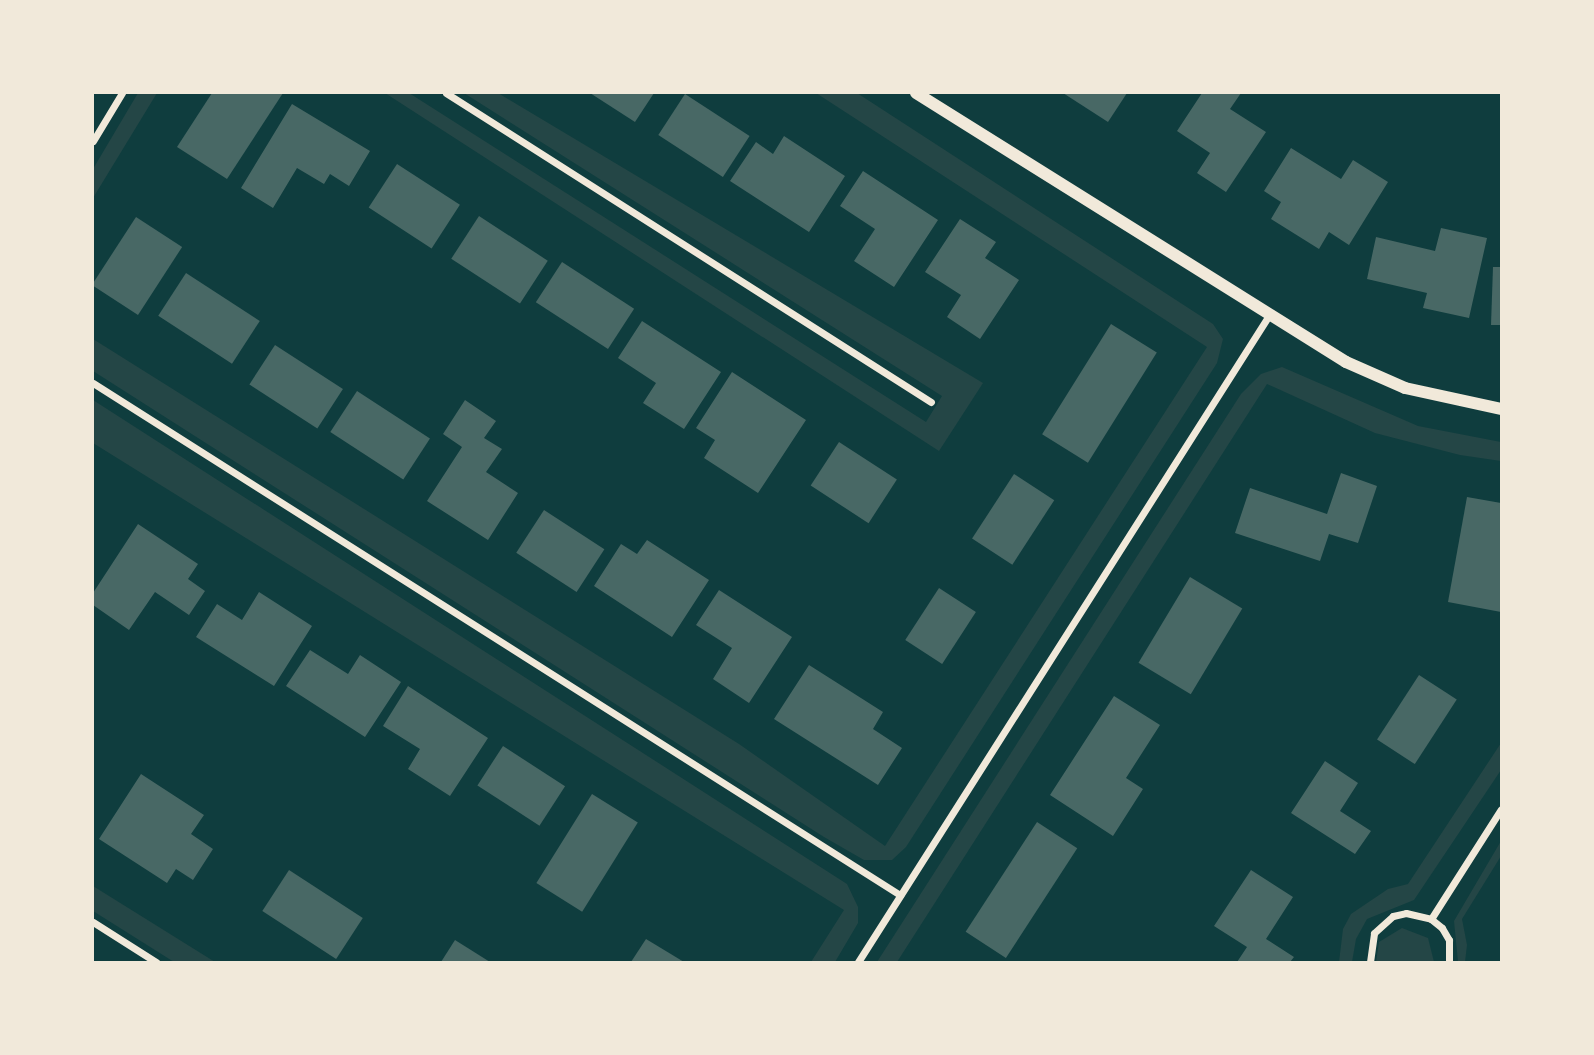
<!DOCTYPE html>
<style>
body{margin:0}
#map{position:relative;width:1594px;height:1055px;overflow:hidden;background:#0f3d3e;font-family:Karla,sans-serif}
div>[style]{position:absolute}
.green>*{inset:0;background:#244646}
.building>*{inset:0;background:#486865;transform-origin:0 0}
.minor>*{height:7px;margin:-3.5px;padding:0 3.5px;transform-origin:3.5px;border-radius:3.5px;background:#f1e9da}
.tertiary>*{height:12px;margin:-6px;padding:0 6px;transform-origin:6px;border-radius:6px;background:#f1e9da}
span{translate:-50% -50%;white-space:nowrap;text-align:center;line-height:1.15;-webkit-text-stroke:5px #f1e9da;paint-order:stroke}
.frame{position:absolute;inset:0;border:94px solid #f1e9da;pointer-events:none}
</style>
<div id="map">
<div class="green">
<i style="clip-path:polygon(138px 93px,157px 93px,93px 198px,93px 169px)"></i>
<i style="clip-path:polygon(385px 93px,409px 93px,926px 422px,942px 396px,464px 93px,498px 93px,983px 383px,939px 451px)"></i>
<i style="clip-path:polygon(816px 93px,857px 93px,1213px 324px,1223px 339px,1217px 363px,906px 847px,892px 860px,864px 860px,824px 837px,93px 371px,93px 339px,739px 744px,885px 846px,1207px 347px)"></i>
<i style="clip-path:polygon(1282px 367px,1418px 426px,1501px 442px,1501px 461px,1460px 455px,1375px 433px,1267px 384px,897px 962px,877px 962px,1241px 394px,1261px 374px)"></i>
<i style="clip-path:polygon(93px 400px,847px 884px,858px 907px,858px 923px,835px 962px,811px 962px,844px 910px,93px 443px)"></i>
<i style="clip-path:polygon(1501px 743px,1501px 770px,1414px 900px,1367px 919px,1356px 939px,1352px 962px,1339px 962px,1343px 929px,1351px 914px,1388px 889px,1408px 884px)"></i>
<i style="clip-path:polygon(1501px 841px,1501px 856px,1462px 919px,1467px 945px,1465px 962px,1458px 962px,1454px 921px)"></i>
<i style="clip-path:polygon(93px 886px,215px 962px,174px 962px,93px 911px)"></i>
<i style="clip-path:polygon(1402px 928px,1428px 938px,1434px 962px,1376px 962px,1379px 942px)"></i>
</div>
<div class="building">
<i style="clip-path:polygon(212px 93px,283px 93px,227px 179px,177px 147px)"></i>
<i style="clip-path:polygon(590px 93px,654px 93px,635px 122px)"></i>
<i style="clip-path:polygon(1063px 93px,1127px 93px,1108px 122px)"></i>
<i style="clip-path:polygon(1202px 93px,1241px 93px,1230px 109px,1266px 132px,1226px 192px,1197px 173px,1210px 153px,1177px 131px)"></i>
<i style="left:685px;top:94px;width:77px;height:49px;rotate:33deg"></i>
<i style="clip-path:polygon(292px 104px,370px 151px,349px 186px,330px 174px,324px 184px,297px 168px,273px 208px,241px 188px)"></i>
<i style="clip-path:polygon(784px 136px,845px 176px,809px 232px,730px 181px,756px 142px,773px 154px)"></i>
<i style="clip-path:polygon(1291px 148px,1341px 179px,1353px 160px,1388px 182px,1349px 245px,1329px 232px,1319px 249px,1271px 219px,1281px 202px,1264px 191px)"></i>
<i style="left:397px;top:164px;width:75px;height:52px;rotate:33deg"></i>
<i style="clip-path:polygon(863px 171px,938px 220px,894px 287px,854px 261px,875px 229px,840px 206px)"></i>
<i style="left:479px;top:216px;width:82px;height:51px;rotate:33deg"></i>
<i style="left:136px;top:217px;width:55px;height:81px;rotate:33deg"></i>
<i style="clip-path:polygon(960px 219px,996px 242px,985px 258px,1019px 280px,980px 339px,947px 317px,961px 295px,925px 272px)"></i>
<i style="clip-path:polygon(1441px 228px,1487px 238px,1469px 318px,1423px 308px,1427px 293px,1367px 279px,1376px 237px,1435px 251px)"></i>
<i style="left:562px;top:262px;width:86px;height:48px;rotate:33deg"></i>
<i style="clip-path:polygon(1493px 267px,1501px 267px,1501px 325px,1491px 325px)"></i>
<i style="left:186px;top:273px;width:88px;height:51px;rotate:33deg"></i>
<i style="clip-path:polygon(642px 321px,721px 372px,684px 429px,643px 403px,656px 383px,618px 358px)"></i>
<i style="left:1111px;top:324px;width:54px;height:130px;rotate:32deg"></i>
<i style="left:275px;top:345px;width:81px;height:47px;rotate:33deg"></i>
<i style="clip-path:polygon(732px 372px,806px 420px,758px 493px,704px 458px,715px 440px,696px 428px)"></i>
<i style="left:357px;top:391px;width:87px;height:49px;rotate:33deg"></i>
<i style="clip-path:polygon(465px 400px,496px 421px,484px 438px,502px 449px,486px 472px,518px 493px,488px 540px,427px 501px,462px 447px,443px 434px)"></i>
<i style="left:839px;top:442px;width:69px;height:52px;rotate:33deg"></i>
<i style="clip-path:polygon(1341px 473px,1377px 486px,1358px 543px,1329px 534px,1320px 561px,1235px 533px,1250px 488px,1327px 514px)"></i>
<i style="left:1014px;top:474px;width:48px;height:77px;rotate:33deg"></i>
<i style="clip-path:polygon(1467px 497px,1501px 503px,1501px 612px,1448px 602px)"></i>
<i style="left:544px;top:510px;width:72px;height:51px;rotate:33deg"></i>
<i style="clip-path:polygon(138px 524px,198px 564px,188px 579px,205px 591px,189px 615px,155px 592px,129px 630px,93px 605px,93px 593px)"></i>
<i style="clip-path:polygon(647px 540px,709px 580px,672px 637px,594px 586px,621px 544px,637px 554px)"></i>
<i style="left:1190px;top:577px;width:61px;height:100px;rotate:31deg"></i>
<i style="left:939px;top:588px;width:44px;height:62px;rotate:33deg"></i>
<i style="clip-path:polygon(719px 590px,792px 637px,749px 703px,713px 679px,732px 648px,696px 625px)"></i>
<i style="clip-path:polygon(259px 592px,312px 626px,274px 686px,196px 637px,217px 604px,242px 620px)"></i>
<i style="clip-path:polygon(310px 650px,348px 674px,360px 655px,401px 682px,365px 737px,286px 686px)"></i>
<i style="clip-path:polygon(809px 665px,883px 712px,873px 729px,902px 748px,878px 785px,774px 719px)"></i>
<i style="left:1419px;top:675px;width:45px;height:77px;rotate:33deg"></i>
<i style="clip-path:polygon(408px 686px,488px 738px,450px 796px,408px 769px,420px 749px,383px 726px)"></i>
<i style="clip-path:polygon(1114px 696px,1160px 725px,1126px 778px,1143px 789px,1113px 836px,1050px 795px)"></i>
<i style="left:503px;top:746px;width:74px;height:47px;rotate:33deg"></i>
<i style="clip-path:polygon(1325px 761px,1358px 783px,1340px 811px,1371px 831px,1355px 854px,1291px 813px)"></i>
<i style="clip-path:polygon(141px 774px,204px 815px,191px 834px,213px 849px,193px 880px,176px 869px,167px 883px,99px 839px)"></i>
<i style="left:592px;top:794px;width:54px;height:105px;rotate:32deg"></i>
<i style="left:1037px;top:822px;width:48px;height:131px;rotate:33deg"></i>
<i style="left:289px;top:870px;width:88px;height:49px;rotate:33deg"></i>
<i style="clip-path:polygon(1251px 870px,1293px 897px,1266px 939px,1294px 957px,1290px 962px,1237px 962px,1247px 947px,1214px 926px)"></i>
<i style="clip-path:polygon(646px 939px,684px 962px,631px 962px)"></i>
<i style="clip-path:polygon(455px 940px,490px 962px,441px 962px)"></i>
</div>
<div class="minor">
<i style="left:446px;top:93px;width:575px;rotate:32.5deg"></i>
<i style="left:93px;top:141px;width:56px;rotate:-58.9deg"></i>
<i style="left:93px;top:383px;width:956px;rotate:32.39deg"></i>
<i style="left:1431px;top:919px;width:130px;rotate:-57.5deg"></i>
<i style="left:93px;top:922px;width:75px;rotate:32.4deg"></i>
<i style="left:858px;top:962px;width:764px;rotate:-57.56deg"></i>
<i style="left:1370px;top:962px;width:29px;rotate:-82deg"></i>
<i style="left:1374px;top:933px;width:25px;rotate:-42deg"></i>
<i style="left:1393px;top:916px;width:13px;rotate:-13deg"></i>
<i style="left:1406px;top:913px;width:26px;rotate:13deg"></i>
<i style="left:1431px;top:919px;width:14px;rotate:39deg"></i>
<i style="left:1442px;top:928px;width:14px;rotate:60deg"></i>
<i style="left:1449px;top:940px;width:22px;rotate:90deg"></i>
</div>
<div class="tertiary">
<i style="left:916px;top:93px;width:507px;rotate:32.03deg"></i>
<i style="left:1346px;top:362px;width:64px;rotate:23.8deg"></i>
<i style="left:1405px;top:388px;width:98px;rotate:12.3deg"></i>
</div>
<div class="frame"></div>
</div>
